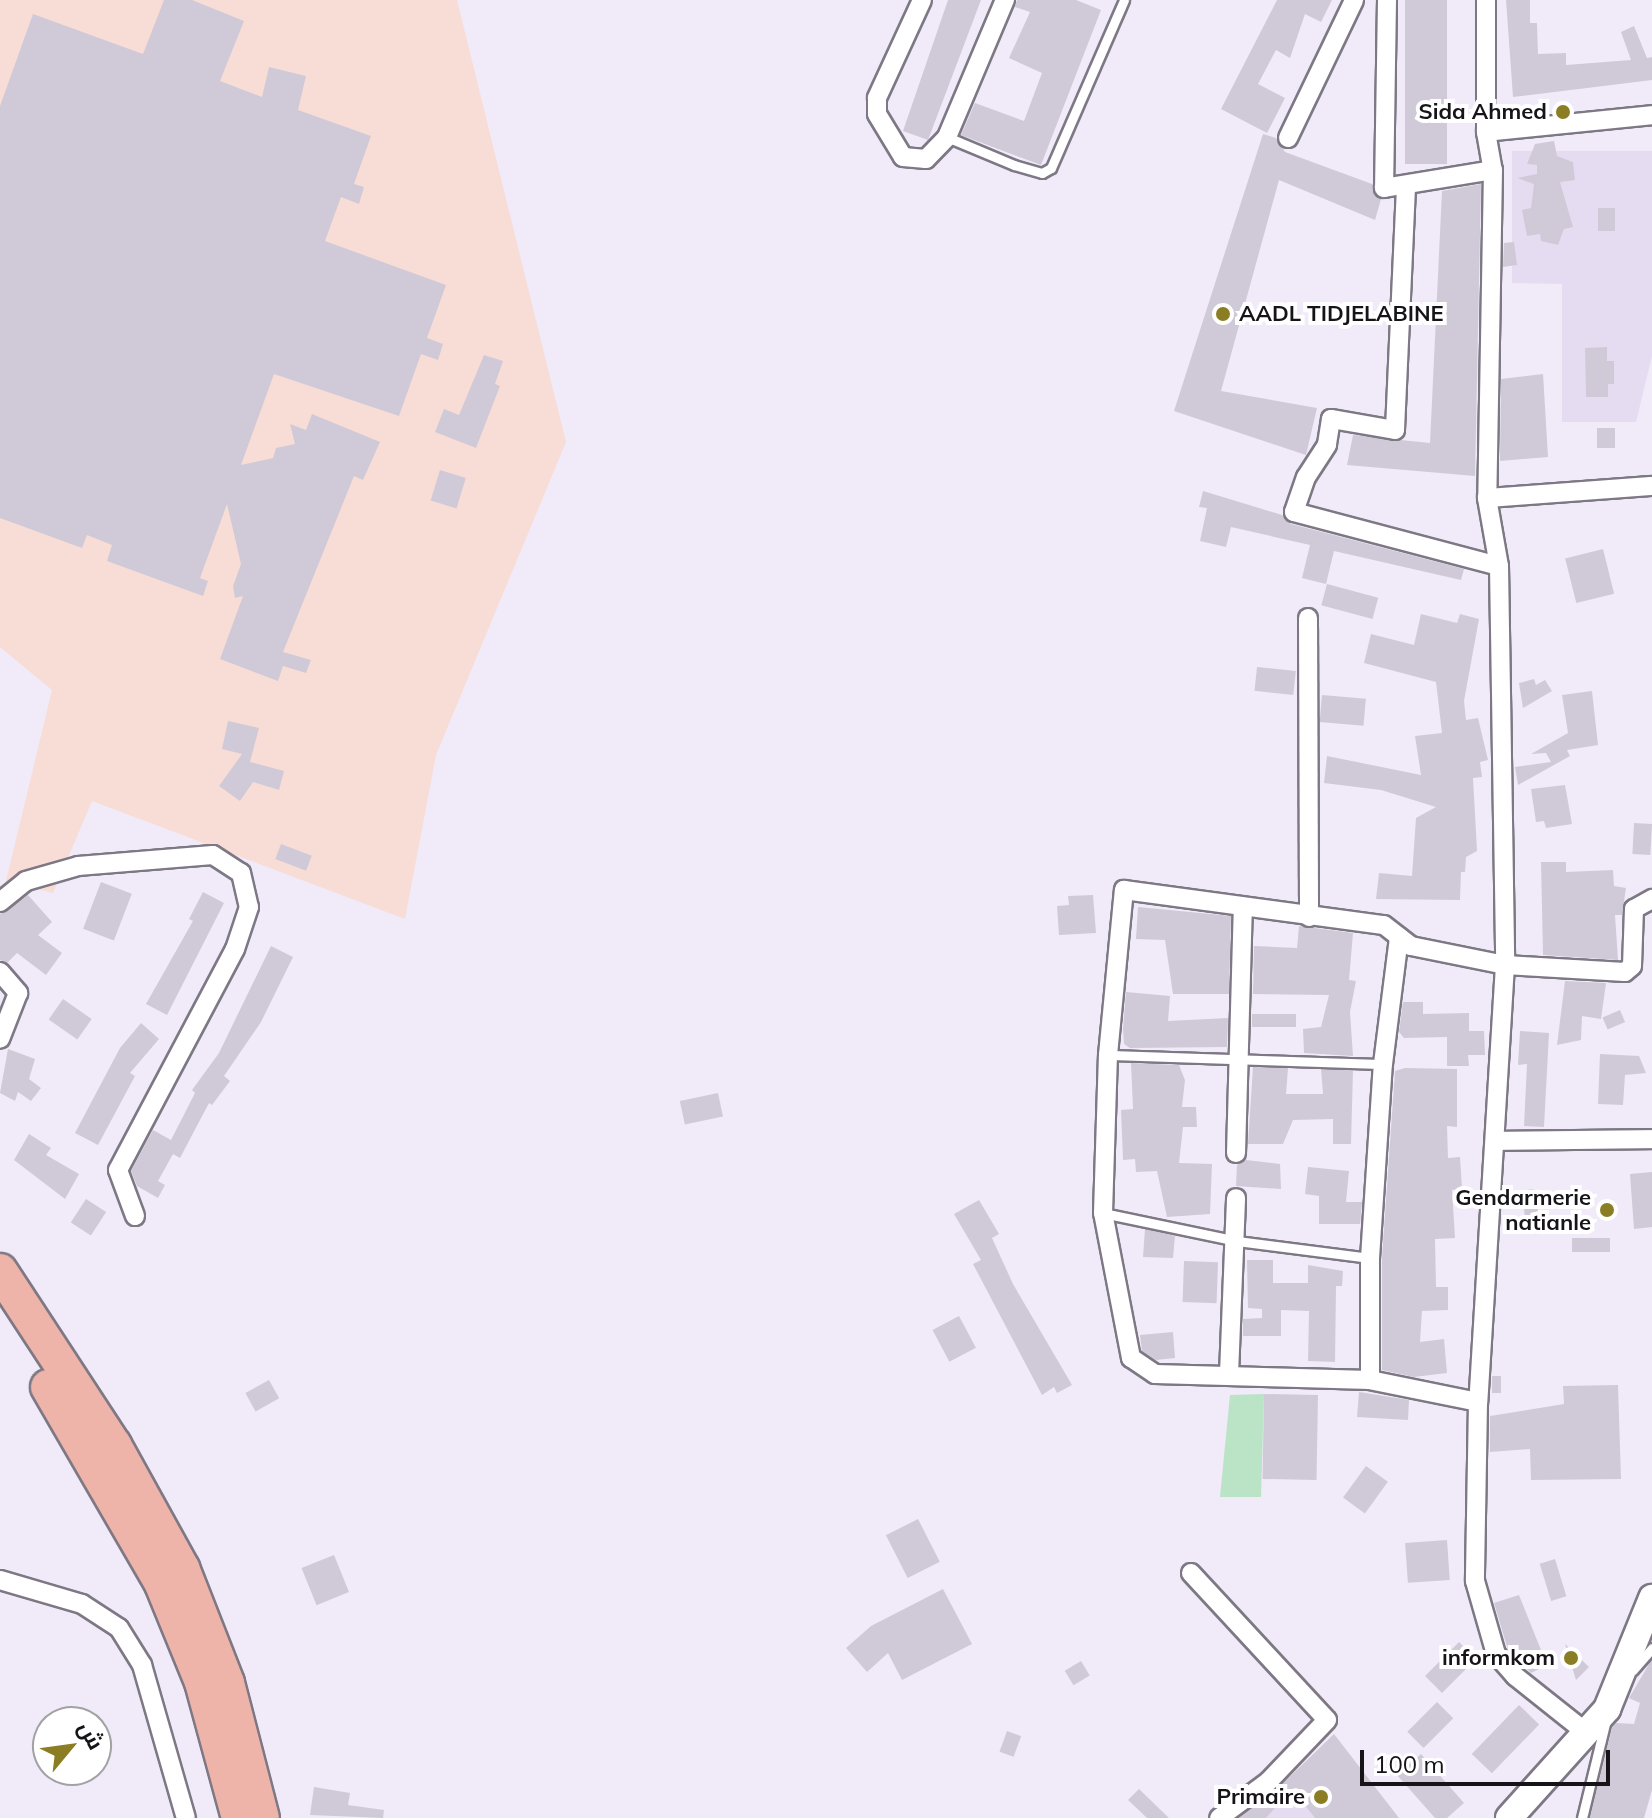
<!DOCTYPE html>
<meta charset="utf-8">
<style>
body{margin:0}
#map{position:relative;width:1652px;height:1818px;overflow:hidden;background:#f0eaf9;font-family:Mulish,Cairo,sans-serif}
div>[style]{position:absolute}
.industrial>*{inset:0;background:#f7ddd6}
.built>*{inset:0;background:#e6dcf2}
.green>*{inset:0;background:#bbe3c6}
.building>*{inset:0;background:#d0cad8;transform-origin:0 0}
.roads{filter:drop-shadow(2px 0 #7e7885) drop-shadow(-2px 0 #7e7885) drop-shadow(0 2px #7e7885) drop-shadow(0 -2px #7e7885)}
.lane>*{height:9px;margin:-4.5px;padding:0 4.5px;transform-origin:4.5px;border-radius:4.5px;background:#fff}
.street>*{height:18px;margin:-9px;padding:0 9px;transform-origin:9px;border-radius:9px;background:#fff}
.secondary>*{height:26px;margin:-13px;padding:0 13px;transform-origin:13px;border-radius:13px;background:#fff}
.highway>*{height:34px;margin:-17px;padding:0 17px;transform-origin:17px;border-radius:17px;background:#efb4a9}
.dots>*{width:22px;height:22px;translate:-50% -50%;box-sizing:border-box;border:4px solid #fff;border-radius:50%}
span{translate:-50% -50%;white-space:nowrap;text-align:center;line-height:1.15;-webkit-text-stroke:8px #fff;paint-order:stroke}
.poi-label{font-size:22px;color:#161419;font-weight:700}
.right{translate:-100% -50%;text-align:right}
.left{translate:0 -50%;text-align:left}
.north{position:absolute;left:32px;top:1706px;width:80px;height:80px;box-sizing:border-box;background:#fff;border:2px solid #a2a1a3;border-radius:50%;rotate:61deg;font-size:22px;font-weight:700;line-height:32px;text-align:center;color:#161419}
.north::after{content:'';display:block;margin:auto;width:28px;height:36px;background:#8a7d23;clip-path:polygon(50% 0,100% 100%,50% 72%,0 100%)}
.scale{position:absolute;left:1360px;top:1750px;width:250px;height:36px;box-sizing:border-box;border:4px solid #161419;border-top:0;padding-left:10px;font-size:24px;line-height:28px;white-space:nowrap;color:#161419;-webkit-text-stroke:6px #fff;paint-order:stroke}
</style>
<div id="map">
<div class="industrial">
<i style="clip-path:polygon(0 0,457px 0,566px 442px,436px 755px,405px 919px,92px 801px,53px 893px,6px 881px,52px 690px,0 647px)"></i>
</div>
<div class="built">
<i style="clip-path:polygon(1512px 151px,1652px 151px,1652px 356px,1636px 422px,1562px 422px,1562px 284px,1512px 283px)"></i>
<i style="clip-path:polygon(1326px 1762px,1382px 1818px,1256px 1818px)"></i>
</div>
<div class="green">
<i style="clip-path:polygon(1264px 1394px,1261px 1497px,1220px 1497px,1230px 1395px)"></i>
</div>
<div class="building">
<i style="clip-path:polygon(164px 0,192px 0,244px 21px,220px 81px,262px 97px,269px 67px,306px 76px,298px 110px,371px 136px,354px 184px,364px 187px,359px 204px,341px 197px,325px 241px,446px 285px,427px 338px,443px 344px,438px 360px,421px 354px,399px 416px,274px 374px,241px 465px,273px 458px,276px 448px,295px 444px,290px 424px,306px 430px,312px 414px,380px 442px,363px 480px,354px 476px,283px 652px,311px 660px,306px 673px,283px 666px,278px 681px,220px 659px,243px 596px,235px 598px,233px 586px,241px 564px,227px 504px,200px 578px,208px 581px,203px 596px,107px 561px,112px 545px,87px 535px,82px 548px,0 518px,0 106px,33px 14px,143px 54px)"></i>
<i style="clip-path:polygon(948px 0,981px 0,928px 140px,903px 131px)"></i>
<i style="clip-path:polygon(1017px 0,1076px 0,1101px 10px,1041px 165px,961px 135px,975px 103px,1024px 121px,1042px 73px,1009px 58px,1030px 12px,1015px 7px)"></i>
<i style="clip-path:polygon(1277px 0,1332px 0,1321px 22px,1305px 14px,1290px 58px,1276px 50px,1258px 84px,1285px 98px,1267px 133px,1221px 109px)"></i>
<i style="left:1405px;top:0;width:42px;height:164px"></i>
<i style="clip-path:polygon(1506px 0,1530px 0,1530px 23px,1537px 23px,1538px 54px,1566px 53px,1566px 65px,1631px 60px,1621px 32px,1634px 26px,1647px 58px,1652px 57px,1652px 80px,1513px 97px)"></i>
<i style="clip-path:polygon(1263px 134px,1276px 138px,1285px 152px,1372px 184px,1381px 199px,1375px 220px,1279px 180px,1221px 391px,1317px 408px,1306px 455px,1174px 411px)"></i>
<i style="clip-path:polygon(1554px 141px,1557px 156px,1573px 162px,1575px 180px,1560px 182px,1573px 227px,1564px 229px,1558px 245px,1541px 241px,1540px 234px,1527px 236px,1522px 210px,1531px 208px,1534px 184px,1517px 178px,1537px 174px,1537px 165px,1527px 164px,1535px 144px)"></i>
<i style="clip-path:polygon(1481px 184px,1475px 476px,1347px 465px,1353px 435px,1430px 443px,1442px 191px)"></i>
<i style="left:1598px;top:208px;width:17px;height:23px"></i>
<i style="clip-path:polygon(1514px 242px,1517px 265px,1503px 267px,1504px 243px)"></i>
<i style="clip-path:polygon(1607px 347px,1607px 361px,1614px 361px,1614px 384px,1608px 384px,1608px 397px,1586px 397px,1585px 348px)"></i>
<i style="clip-path:polygon(484px 355px,503px 361px,495px 384px,500px 386px,476px 448px,435px 432px,444px 409px,459px 415px)"></i>
<i style="clip-path:polygon(1543px 374px,1548px 457px,1500px 461px,1501px 379px)"></i>
<i style="left:1597px;top:428px;width:18px;height:20px"></i>
<i style="left:440px;top:470px;width:27px;height:32px;rotate:17deg"></i>
<i style="clip-path:polygon(1203px 491px,1282px 515px,1291px 524px,1464px 569px,1461px 580px,1334px 551px,1326px 584px,1302px 578px,1310px 545px,1231px 527px,1226px 547px,1200px 541px,1207px 508px,1199px 507px)"></i>
<i style="left:1603px;top:549px;width:46px;height:39px;rotate:76deg"></i>
<i style="left:1327px;top:584px;width:53px;height:22px;rotate:15deg"></i>
<i style="clip-path:polygon(1421px 614px,1457px 623px,1460px 614px,1479px 619px,1464px 701px,1466px 720px,1478px 718px,1488px 760px,1480px 762px,1482px 777px,1473px 778px,1477px 851px,1466px 857px,1465px 872px,1461px 872px,1460px 900px,1376px 899px,1379px 873px,1412px 876px,1416px 818px,1436px 807px,1381px 790px,1324px 783px,1327px 756px,1421px 775px,1415px 736px,1442px 733px,1436px 682px,1364px 663px,1371px 634px,1414px 645px)"></i>
<i style="left:1257px;top:667px;width:39px;height:24px;rotate:6deg"></i>
<i style="clip-path:polygon(1534px 679px,1536px 685px,1545px 680px,1552px 691px,1523px 708px,1519px 683px)"></i>
<i style="clip-path:polygon(1592px 691px,1598px 745px,1567px 750px,1570px 756px,1518px 785px,1515px 767px,1551px 762px,1546px 753px,1531px 754px,1568px 733px,1562px 695px)"></i>
<i style="left:1322px;top:695px;width:44px;height:27px;rotate:5deg"></i>
<i style="clip-path:polygon(228px 721px,259px 728px,250px 762px,284px 771px,279px 790px,253px 782px,240px 801px,219px 786px,242px 754px,222px 749px)"></i>
<i style="clip-path:polygon(1565px 785px,1572px 824px,1546px 828px,1544px 821px,1536px 822px,1531px 789px)"></i>
<i style="left:1634px;top:823px;width:18px;height:31px;rotate:3deg"></i>
<i style="left:281px;top:844px;width:33px;height:16px;rotate:21deg"></i>
<i style="clip-path:polygon(1541px 862px,1566px 862px,1566px 872px,1613px 870px,1614px 886px,1626px 888px,1622px 915px,1615px 915px,1618px 960px,1543px 955px)"></i>
<i style="left:101px;top:882px;width:33px;height:50px;rotate:21deg"></i>
<i style="clip-path:polygon(203px 892px,224px 903px,167px 1015px,146px 1004px,193px 921px,189px 919px)"></i>
<i style="clip-path:polygon(28px 895px,52px 922px,38px 935px,62px 953px,46px 975px,17px 953px,7px 963px,0 960px,0 914px)"></i>
<i style="clip-path:polygon(1093px 895px,1096px 933px,1059px 935px,1057px 906px,1069px 905px,1068px 896px)"></i>
<i style="clip-path:polygon(1138px 907px,1231px 916px,1229px 994px,1173px 994px,1165px 940px,1136px 939px)"></i>
<i style="clip-path:polygon(1299px 926px,1353px 933px,1349px 980px,1356px 981px,1350px 1012px,1353px 1056px,1304px 1053px,1303px 1029px,1321px 1027px,1329px 995px,1253px 994px,1254px 946px,1297px 948px)"></i>
<i style="clip-path:polygon(271px 946px,293px 957px,261px 1022px,224px 1076px,230px 1081px,212px 1105px,209px 1103px,180px 1158px,173px 1154px,158px 1181px,165px 1185px,158px 1198px,137px 1186px,131px 1171px,153px 1130px,171px 1140px,195px 1093px,192px 1090px,219px 1053px)"></i>
<i style="clip-path:polygon(1565px 981px,1606px 983px,1601px 1019px,1582px 1016px,1581px 1040px,1557px 1045px)"></i>
<i style="clip-path:polygon(1126px 992px,1170px 996px,1168px 1021px,1228px 1018px,1227px 1047px,1130px 1048px,1124px 1044px,1123px 1029px)"></i>
<i style="left:63px;top:999px;width:35px;height:25px;rotate:35deg"></i>
<i style="clip-path:polygon(1403px 1002px,1423px 1002px,1423px 1014px,1469px 1013px,1469px 1031px,1484px 1031px,1485px 1055px,1468px 1055px,1469px 1066px,1447px 1066px,1447px 1037px,1404px 1038px,1399px 1032px)"></i>
<i style="left:1620px;top:1010px;width:13px;height:19px;rotate:67deg"></i>
<i style="left:1296px;top:1014px;width:13px;height:44px;rotate:90deg"></i>
<i style="clip-path:polygon(141px 1023px,159px 1039px,130px 1073px,135px 1076px,98px 1145px,75px 1133px,120px 1048px)"></i>
<i style="clip-path:polygon(1520px 1031px,1549px 1033px,1544px 1127px,1524px 1126px,1527px 1064px,1518px 1065px)"></i>
<i style="clip-path:polygon(8px 1049px,35px 1059px,29px 1079px,41px 1088px,31px 1101px,18px 1092px,15px 1101px,0 1093px)"></i>
<i style="clip-path:polygon(1600px 1054px,1639px 1056px,1646px 1073px,1625px 1075px,1623px 1105px,1598px 1104px)"></i>
<i style="clip-path:polygon(1131px 1063px,1179px 1065px,1185px 1080px,1182px 1107px,1196px 1107px,1197px 1127px,1183px 1127px,1179px 1163px,1212px 1164px,1210px 1214px,1167px 1217px,1157px 1171px,1136px 1172px,1135px 1159px,1123px 1160px,1121px 1110px,1133px 1109px)"></i>
<i style="clip-path:polygon(1253px 1067px,1288px 1068px,1286px 1094px,1323px 1094px,1321px 1069px,1353px 1070px,1351px 1144px,1333px 1144px,1333px 1119px,1293px 1120px,1283px 1144px,1248px 1144px)"></i>
<i style="clip-path:polygon(1405px 1068px,1457px 1069px,1457px 1127px,1447px 1126px,1448px 1158px,1460px 1157px,1462px 1189px,1452px 1190px,1455px 1238px,1435px 1239px,1436px 1287px,1448px 1287px,1448px 1310px,1422px 1311px,1420px 1342px,1444px 1339px,1447px 1373px,1414px 1377px,1382px 1370px,1382px 1258px,1395px 1071px)"></i>
<i style="left:718px;top:1093px;width:24px;height:39px;rotate:78deg"></i>
<i style="clip-path:polygon(29px 1134px,51px 1148px,46px 1155px,79px 1174px,65px 1199px,14px 1160px)"></i>
<i style="clip-path:polygon(1246px 1160px,1280px 1164px,1281px 1189px,1236px 1186px,1237px 1165px)"></i>
<i style="clip-path:polygon(1308px 1167px,1349px 1171px,1346px 1202px,1362px 1202px,1360px 1224px,1319px 1224px,1319px 1196px,1305px 1194px)"></i>
<i style="clip-path:polygon(1652px 1172px,1652px 1227px,1634px 1229px,1630px 1174px)"></i>
<i style="left:1536px;top:1189px;width:38px;height:14px;rotate:84deg"></i>
<i style="left:86px;top:1199px;width:24px;height:28px;rotate:33deg"></i>
<i style="clip-path:polygon(979px 1200px,999px 1234px,992px 1238px,1013px 1284px,1072px 1385px,1057px 1393px,1054px 1387px,1042px 1395px,973px 1264px,981px 1260px,954px 1214px)"></i>
<i style="clip-path:polygon(1145px 1229px,1175px 1236px,1173px 1258px,1143px 1257px)"></i>
<i style="left:1610px;top:1238px;width:14px;height:38px;rotate:90deg"></i>
<i style="clip-path:polygon(1247px 1260px,1273px 1260px,1273px 1283px,1308px 1283px,1308px 1265px,1343px 1271px,1342px 1286px,1336px 1286px,1335px 1362px,1308px 1361px,1309px 1311px,1281px 1310px,1281px 1336px,1243px 1336px,1243px 1319px,1262px 1318px,1262px 1309px,1248px 1308px)"></i>
<i style="left:1184px;top:1261px;width:34px;height:41px;rotate:2deg"></i>
<i style="left:959px;top:1316px;width:36px;height:30px;rotate:62deg"></i>
<i style="clip-path:polygon(1173px 1332px,1175px 1358px,1156px 1360px,1142px 1351px,1140px 1335px)"></i>
<i style="left:1492px;top:1376px;width:9px;height:17px"></i>
<i style="left:269px;top:1380px;width:21px;height:27px;rotate:61deg"></i>
<i style="clip-path:polygon(1618px 1385px,1621px 1479px,1531px 1480px,1530px 1449px,1490px 1452px,1490px 1416px,1564px 1404px,1563px 1386px)"></i>
<i style="clip-path:polygon(1359px 1392px,1409px 1400px,1408px 1420px,1357px 1417px)"></i>
<i style="left:1264px;top:1394px;width:54px;height:85px;rotate:1deg"></i>
<i style="left:1366px;top:1466px;width:27px;height:39px;rotate:36deg"></i>
<i style="left:918px;top:1519px;width:48px;height:36px;rotate:63deg"></i>
<i style="left:1447px;top:1540px;width:40px;height:42px;rotate:86deg"></i>
<i style="left:334px;top:1555px;width:40px;height:35px;rotate:68deg"></i>
<i style="left:1555px;top:1559px;width:39px;height:16px;rotate:73deg"></i>
<i style="clip-path:polygon(943px 1589px,972px 1644px,902px 1680px,888px 1653px,867px 1672px,846px 1648px,871px 1626px)"></i>
<i style="clip-path:polygon(1519px 1595px,1547px 1665px,1531px 1673px,1508px 1650px,1494px 1603px)"></i>
<i style="left:1459px;top:1642px;width:24px;height:48px;rotate:45deg"></i>
<i style="clip-path:polygon(1565px 1644px,1589px 1667px,1576px 1680px)"></i>
<i style="clip-path:polygon(1652px 1659px,1652px 1790px,1644px 1818px,1590px 1818px,1612px 1728px,1616px 1723px,1634px 1724px,1640px 1703px,1629px 1698px)"></i>
<i style="left:1081px;top:1661px;width:17px;height:19px;rotate:59deg"></i>
<i style="left:1437px;top:1702px;width:23px;height:42px;rotate:45deg"></i>
<i style="left:1519px;top:1705px;width:28px;height:68px;rotate:44deg"></i>
<i style="left:1007px;top:1731px;width:15px;height:22px;rotate:20deg"></i>
<i style="clip-path:polygon(1334px 1734px,1399px 1818px,1315px 1818px,1292px 1789px,1266px 1818px,1239px 1818px,1276px 1790px)"></i>
<i style="clip-path:polygon(1421px 1754px,1464px 1803px,1447px 1818px,1435px 1818px,1397px 1775px)"></i>
<i style="clip-path:polygon(314px 1787px,350px 1793px,348px 1805px,384px 1810px,383px 1818px,310px 1815px)"></i>
<i style="clip-path:polygon(1139px 1789px,1169px 1818px,1147px 1818px,1128px 1800px)"></i>
</div>
<div class="roads">
<div class="lane">
<i style="left:947px;top:137px;width:73px;rotate:22.7deg"></i>
<i style="left:1014px;top:165px;width:29px;rotate:16deg"></i>
<i style="left:1042px;top:173px;width:10px;rotate:-29deg"></i>
<i style="left:1051px;top:168px;width:183px;rotate:-66.5deg"></i>
<i style="left:1108px;top:1055px;width:275px;rotate:1.9deg"></i>
<i style="left:1103px;top:1213px;width:137px;rotate:11.8deg"></i>
<i style="left:1237px;top:1241px;width:134px;rotate:7.3deg"></i>
<i style="left:1633px;top:1670px;width:29px;rotate:-49deg"></i>
<i style="left:1582px;top:1818px;width:97px;rotate:-76.3deg"></i>
</div>
<div class="street">
<i style="left:922px;top:0;width:108px;rotate:114.7deg"></i>
<i style="left:877px;top:98px;width:16px;rotate:90deg"></i>
<i style="left:877px;top:114px;width:50px;rotate:58.8deg"></i>
<i style="left:903px;top:157px;width:23px;rotate:5deg"></i>
<i style="left:926px;top:159px;width:30px;rotate:-46deg"></i>
<i style="left:947px;top:137px;width:149px;rotate:-67.1deg"></i>
<i style="left:1387px;top:0;width:188px;rotate:90.9deg"></i>
<i style="left:1384px;top:188px;width:110px;rotate:-9.4deg"></i>
<i style="left:1486px;top:0;width:132px;rotate:90deg"></i>
<i style="left:1486px;top:132px;width:39px;rotate:80deg"></i>
<i style="left:1493px;top:170px;width:328px;rotate:91deg"></i>
<i style="left:1487px;top:498px;width:69px;rotate:80deg"></i>
<i style="left:1499px;top:566px;width:399px;rotate:89.1deg"></i>
<i style="left:1505px;top:965px;width:438px;rotate:93.5deg"></i>
<i style="left:1478px;top:1402px;width:179px;rotate:91deg"></i>
<i style="left:1475px;top:1581px;width:76px;rotate:74deg"></i>
<i style="left:1496px;top:1654px;width:29px;rotate:49deg"></i>
<i style="left:1515px;top:1676px;width:93px;rotate:38.5deg"></i>
<i style="left:1486px;top:132px;width:167px;rotate:-5.8deg"></i>
<i style="left:1288px;top:138px;width:153px;rotate:-64.4deg"></i>
<i style="left:1406px;top:187px;width:243px;rotate:92.6deg"></i>
<i style="left:1395px;top:430px;width:65px;rotate:-170.2deg"></i>
<i style="left:1331px;top:419px;width:26px;rotate:99deg"></i>
<i style="left:1327px;top:445px;width:38px;rotate:123deg"></i>
<i style="left:1306px;top:477px;width:37px;rotate:109deg"></i>
<i style="left:1294px;top:512px;width:212px;rotate:14.8deg"></i>
<i style="left:1487px;top:498px;width:165px;rotate:-4.2deg"></i>
<i style="left:1308px;top:618px;width:299px;rotate:89.8deg"></i>
<i style="left:0;top:902px;width:33px;rotate:-39deg"></i>
<i style="left:26px;top:881px;width:54px;rotate:-16.1deg"></i>
<i style="left:78px;top:866px;width:135px;rotate:-4.7deg"></i>
<i style="left:213px;top:855px;width:33px;rotate:33deg"></i>
<i style="left:241px;top:873px;width:35px;rotate:77deg"></i>
<i style="left:249px;top:907px;width:44px;rotate:108.4deg"></i>
<i style="left:235px;top:949px;width:250px;rotate:117.9deg"></i>
<i style="left:118px;top:1170px;width:49px;rotate:69.7deg"></i>
<i style="left:0;top:972px;width:28px;rotate:49deg"></i>
<i style="left:18px;top:993px;width:49px;rotate:111.4deg"></i>
<i style="left:1496px;top:1141px;width:156px;rotate:-0.7deg"></i>
<i style="left:1236px;top:1153px;width:244px;rotate:-88.4deg"></i>
<i style="left:1229px;top:1374px;width:176px;rotate:-87.7deg"></i>
<i style="left:1370px;top:1380px;width:122px;rotate:-90deg"></i>
<i style="left:1370px;top:1258px;width:194px;rotate:-86.2deg"></i>
<i style="left:1383px;top:1064px;width:128px;rotate:-82.8deg"></i>
<i style="left:1478px;top:1402px;width:110px;rotate:-168.5deg"></i>
<i style="left:1370px;top:1380px;width:215px;rotate:-178.4deg"></i>
<i style="left:1155px;top:1374px;width:29px;rotate:-146deg"></i>
<i style="left:1131px;top:1358px;width:148px;rotate:-100.9deg"></i>
<i style="left:1103px;top:1213px;width:158px;rotate:-88.2deg"></i>
<i style="left:1108px;top:1055px;width:166px;rotate:-84.5deg"></i>
<i style="left:1124px;top:890px;width:262px;rotate:7.7deg"></i>
<i style="left:1384px;top:925px;width:34px;rotate:38deg"></i>
<i style="left:1411px;top:946px;width:96px;rotate:11.4deg"></i>
<i style="left:1505px;top:965px;width:120px;rotate:3.3deg"></i>
<i style="left:1625px;top:972px;width:9px;rotate:-41deg"></i>
<i style="left:1632px;top:966px;width:57px;rotate:-88deg"></i>
<i style="left:1634px;top:909px;width:21px;rotate:-29deg"></i>
<i style="left:1191px;top:1573px;width:200px;rotate:47.2deg"></i>
<i style="left:1327px;top:1720px;width:84px;rotate:133.6deg"></i>
<i style="left:1269px;top:1781px;width:62px;rotate:143.5deg"></i>
<i style="left:0;top:1580px;width:85px;rotate:16.3deg"></i>
<i style="left:82px;top:1604px;width:44px;rotate:33deg"></i>
<i style="left:119px;top:1628px;width:44px;rotate:58.1deg"></i>
<i style="left:142px;top:1665px;width:159px;rotate:74deg"></i>
</div>
<div class="secondary">
<i style="left:1509px;top:1818px;width:147px;rotate:-48deg"></i>
<i style="left:1607px;top:1709px;width:120px;rotate:-67.9deg"></i>
</div>
<div class="highway">
<i style="left:0;top:1271px;width:208px;rotate:56.8deg"></i>
<i style="left:114px;top:1445px;width:141px;rotate:61.1deg"></i>
<i style="left:182px;top:1568px;width:123px;rotate:68.6deg"></i>
<i style="left:227px;top:1683px;width:139px;rotate:75.5deg"></i>
<i style="left:48px;top:1387px;width:228px;rotate:59.9deg"></i>
<i style="left:162px;top:1584px;width:106px;rotate:67.8deg"></i>
<i style="left:202px;top:1682px;width:141px;rotate:74.8deg"></i>
</div>
</div>
<div class="dots">
<i style="left:1563px;top:112px;background:#8a7d23"></i>
<i style="left:1223px;top:314px;background:#8a7d23"></i>
<i style="left:1607px;top:1210px;background:#8a7d23"></i>
<i style="left:1571px;top:1658px;background:#8a7d23"></i>
<i style="left:1321px;top:1797px;background:#8a7d23"></i>
</div>
<div class="poi-label">
<span class="right" style="left:1547px;top:112px">Sida Ahmed</span>
<span class="left" style="left:1239px;top:314px">AADL TIDJELABINE</span>
<span class="right" style="left:1591px;top:1210px">Gendarmerie<br>natianle</span>
<span class="right" style="left:1555px;top:1658px">informkom</span>
<span class="right" style="left:1305px;top:1797px">Primaire</span>
</div>
<div class="north">ش</div>
<div class="scale">100 m</div>
</div>
